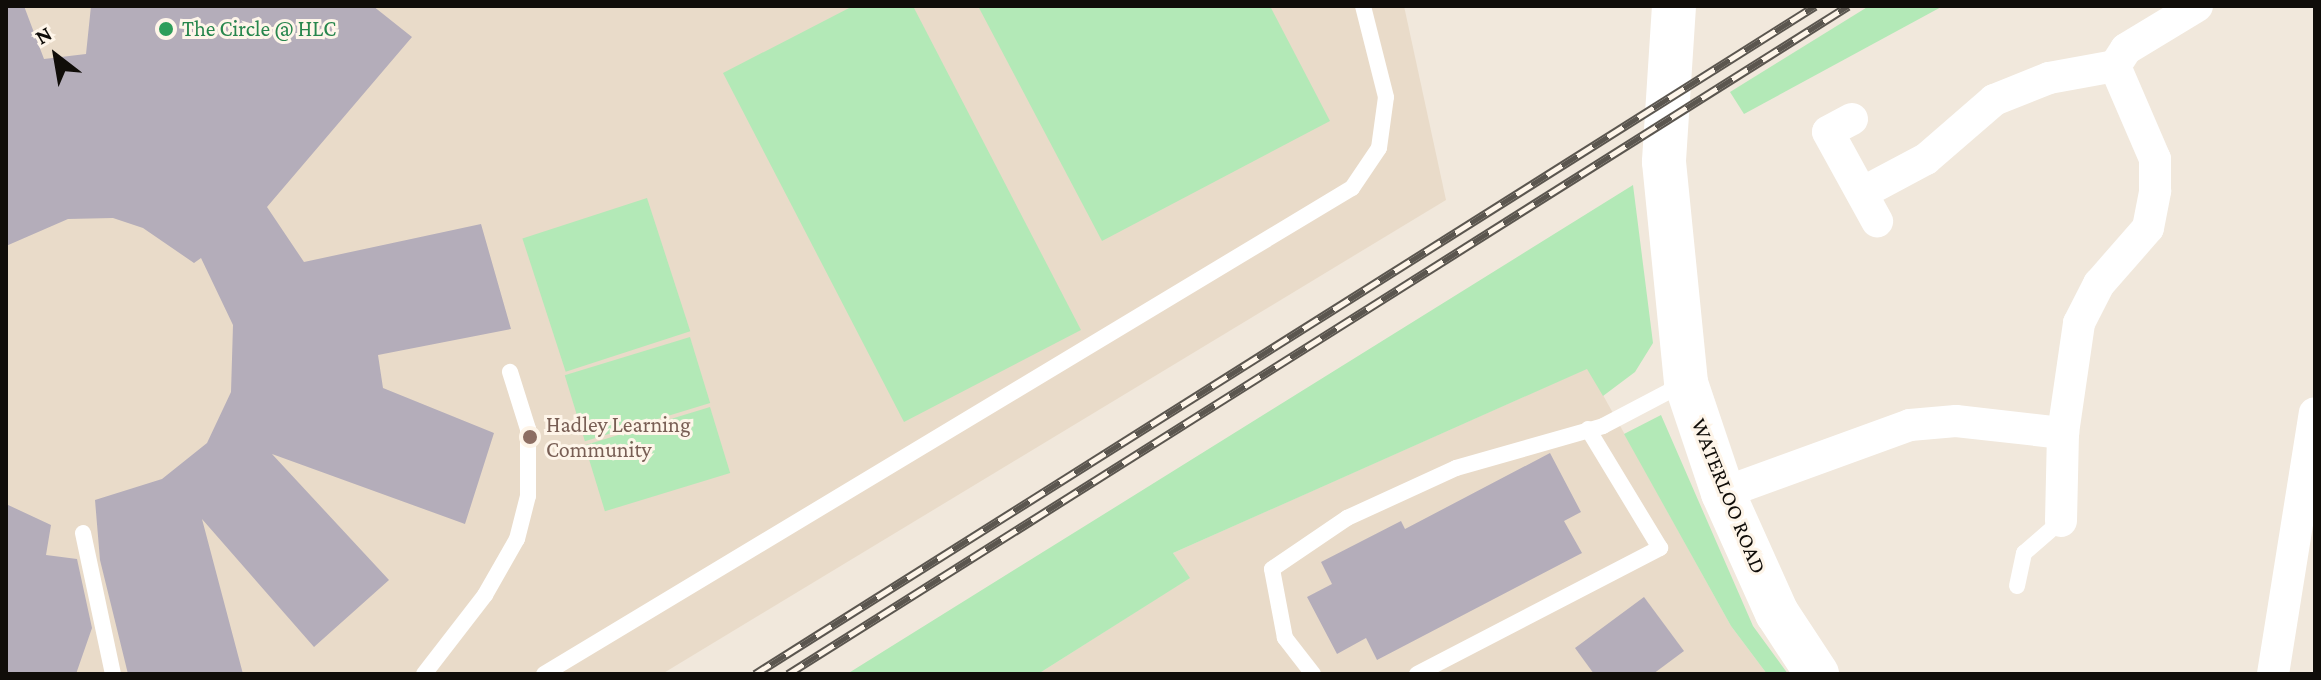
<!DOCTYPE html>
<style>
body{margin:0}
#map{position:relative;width:2321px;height:680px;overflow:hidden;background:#f1e8dc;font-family:"Crimson Pro",serif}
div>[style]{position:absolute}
.built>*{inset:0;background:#e9dbc9}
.green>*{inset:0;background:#b3e9b7;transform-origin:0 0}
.building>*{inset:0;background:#b4adba}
.lane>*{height:16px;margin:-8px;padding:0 8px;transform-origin:8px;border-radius:8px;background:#fff}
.street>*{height:32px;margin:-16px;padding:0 16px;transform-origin:16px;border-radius:16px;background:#fff}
.secondary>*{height:44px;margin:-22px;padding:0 22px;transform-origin:22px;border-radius:22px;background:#fff}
.rail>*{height:9px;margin-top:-4.5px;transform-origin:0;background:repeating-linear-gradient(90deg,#fef5e9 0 18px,#5b564f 0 36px);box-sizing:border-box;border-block:2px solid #5b564f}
.dots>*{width:22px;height:22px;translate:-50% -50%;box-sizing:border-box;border:4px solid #fef5e9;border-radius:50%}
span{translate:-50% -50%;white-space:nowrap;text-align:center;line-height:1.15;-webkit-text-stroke:6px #fef5e9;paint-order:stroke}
.leisure-label{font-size:22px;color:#27864d}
.left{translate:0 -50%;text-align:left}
.education-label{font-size:22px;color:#785e54}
.street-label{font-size:22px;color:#100d09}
.frame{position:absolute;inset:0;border:8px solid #100d09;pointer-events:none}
.north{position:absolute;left:16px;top:16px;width:80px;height:80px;-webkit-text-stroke:6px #fef5e9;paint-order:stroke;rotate:329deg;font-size:22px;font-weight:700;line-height:32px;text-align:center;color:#100d09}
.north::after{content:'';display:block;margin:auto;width:28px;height:36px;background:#100d09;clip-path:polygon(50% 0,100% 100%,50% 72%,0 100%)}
</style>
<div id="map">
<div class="built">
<i style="clip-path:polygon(6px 6px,1404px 6px,1446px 200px,662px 674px,6px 674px)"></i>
<i style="clip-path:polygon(1588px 368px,1731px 626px,1767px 674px,1038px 674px,1189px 578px,1173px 553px)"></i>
</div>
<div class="green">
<i style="clip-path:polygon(853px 6px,913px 6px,1081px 330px,904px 422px,723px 73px)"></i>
<i style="clip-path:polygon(978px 6px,1270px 6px,1330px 121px,1102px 241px)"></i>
<i style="clip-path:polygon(1869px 6px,1943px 6px,1744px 114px,1730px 92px)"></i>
<i style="clip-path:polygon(1633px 185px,1653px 343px,1635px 372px,1603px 396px,1587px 369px,1173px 553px,1190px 578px,1038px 674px,847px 674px)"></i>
<i style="left:647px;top:198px;width:140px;height:131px;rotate:72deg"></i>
<i style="left:690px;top:337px;width:69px;height:131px;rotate:73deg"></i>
<i style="left:710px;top:407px;width:69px;height:131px;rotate:73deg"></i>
<i style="clip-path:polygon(1661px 415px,1753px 626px,1788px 674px,1767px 674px,1731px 626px,1624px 434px)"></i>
</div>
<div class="building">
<i style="clip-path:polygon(6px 6px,24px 6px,44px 59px,86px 54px,91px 6px,373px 6px,412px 37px,267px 207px,304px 262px,481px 224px,511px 329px,378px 355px,383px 388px,494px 433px,465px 524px,272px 454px,389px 580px,314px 647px,202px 519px,243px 674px,128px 674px,100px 560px,95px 500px,162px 479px,207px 443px,231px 392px,233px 325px,201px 258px,194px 263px,143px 228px,113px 218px,68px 219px,6px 246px)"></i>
<i style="clip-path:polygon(1550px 453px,1581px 512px,1564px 521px,1582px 553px,1377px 660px,1366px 638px,1337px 654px,1307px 597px,1332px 584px,1321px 562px,1401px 521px,1405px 529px)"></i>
<i style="clip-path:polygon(6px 504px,51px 525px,46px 555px,77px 559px,92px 628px,76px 674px,6px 674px)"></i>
<i style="clip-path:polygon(1644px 597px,1684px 651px,1653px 674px,1594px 674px,1575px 648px)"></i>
</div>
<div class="lane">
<i style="left:83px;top:533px;width:144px;rotate:78deg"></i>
<i style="left:2017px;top:586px;width:34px;rotate:-78deg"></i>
<i style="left:2024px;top:553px;width:49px;rotate:-40.9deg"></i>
<i style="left:424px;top:674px;width:100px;rotate:-52.3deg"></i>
<i style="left:485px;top:595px;width:64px;rotate:-60.3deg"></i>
<i style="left:517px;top:539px;width:44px;rotate:-75.7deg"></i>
<i style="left:528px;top:496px;width:67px;rotate:-90deg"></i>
<i style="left:528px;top:429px;width:60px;rotate:-107.5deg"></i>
<i style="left:544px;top:674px;width:943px;rotate:-31.03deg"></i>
<i style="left:1352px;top:188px;width:48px;rotate:-56deg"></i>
<i style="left:1379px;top:148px;width:51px;rotate:-82.2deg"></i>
<i style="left:1386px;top:97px;width:94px;rotate:-104.2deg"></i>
<i style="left:1313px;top:674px;width:46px;rotate:-127.9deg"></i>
<i style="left:1285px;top:638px;width:70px;rotate:-100.7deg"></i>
<i style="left:1272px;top:569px;width:91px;rotate:-34.2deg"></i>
<i style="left:1347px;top:518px;width:120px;rotate:-24.6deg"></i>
<i style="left:1456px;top:468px;width:153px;rotate:-15.9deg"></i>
<i style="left:1603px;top:426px;width:93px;rotate:-27.7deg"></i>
<i style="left:1417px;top:674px;width:274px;rotate:-27.4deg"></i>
<i style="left:1660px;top:548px;width:139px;rotate:-121.2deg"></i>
</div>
<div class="street">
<i style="left:1852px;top:119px;width:27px;rotate:152deg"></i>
<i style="left:1828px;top:132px;width:102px;rotate:61.2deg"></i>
<i style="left:1862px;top:193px;width:72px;rotate:-28deg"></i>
<i style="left:1926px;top:159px;width:90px;rotate:-40.9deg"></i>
<i style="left:1994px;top:100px;width:59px;rotate:-21.8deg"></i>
<i style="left:2049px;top:78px;width:67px;rotate:-10.3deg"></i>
<i style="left:1723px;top:493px;width:199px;rotate:-20deg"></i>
<i style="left:1910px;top:425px;width:46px;rotate:-5deg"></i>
<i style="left:1956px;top:421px;width:108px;rotate:6.4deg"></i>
<i style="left:2063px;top:433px;width:111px;rotate:-81.7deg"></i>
<i style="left:2079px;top:323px;width:44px;rotate:-62.9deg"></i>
<i style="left:2099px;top:284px;width:74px;rotate:-48.8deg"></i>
<i style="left:2148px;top:228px;width:38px;rotate:-79deg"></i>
<i style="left:2155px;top:191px;width:32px;rotate:-90deg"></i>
<i style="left:2155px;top:159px;width:101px;rotate:-113.3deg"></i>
<i style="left:2115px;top:66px;width:20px;rotate:-57deg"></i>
<i style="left:2126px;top:49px;width:83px;rotate:-31.2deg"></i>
<i style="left:2061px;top:521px;width:88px;rotate:-88.7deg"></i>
<i style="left:2273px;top:674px;width:264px;rotate:-80.9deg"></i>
</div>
<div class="secondary">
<i style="left:1674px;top:6px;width:156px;rotate:93.7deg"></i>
<i style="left:1664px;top:162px;width:222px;rotate:84.3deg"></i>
<i style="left:1686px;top:383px;width:116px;rotate:71.4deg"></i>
<i style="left:1723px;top:493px;width:132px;rotate:65.8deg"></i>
<i style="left:1777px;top:613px;width:73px;rotate:56.7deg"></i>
</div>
<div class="rail">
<i style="left:755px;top:674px;width:1253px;rotate:-32.22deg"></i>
<i style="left:788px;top:674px;width:1253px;rotate:-32.22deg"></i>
</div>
<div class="dots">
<i style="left:166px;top:29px;background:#2e9e5b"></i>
<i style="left:530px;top:437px;background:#8d6e63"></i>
</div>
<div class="leisure-label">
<span class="left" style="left:182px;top:29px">The Circle @ HLC</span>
</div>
<div class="education-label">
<span class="left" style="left:546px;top:437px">Hadley Learning<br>Community</span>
</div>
<div class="street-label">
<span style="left:1729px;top:496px;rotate:68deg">WATERLOO ROAD</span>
</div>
<div class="frame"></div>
<div class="north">N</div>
</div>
